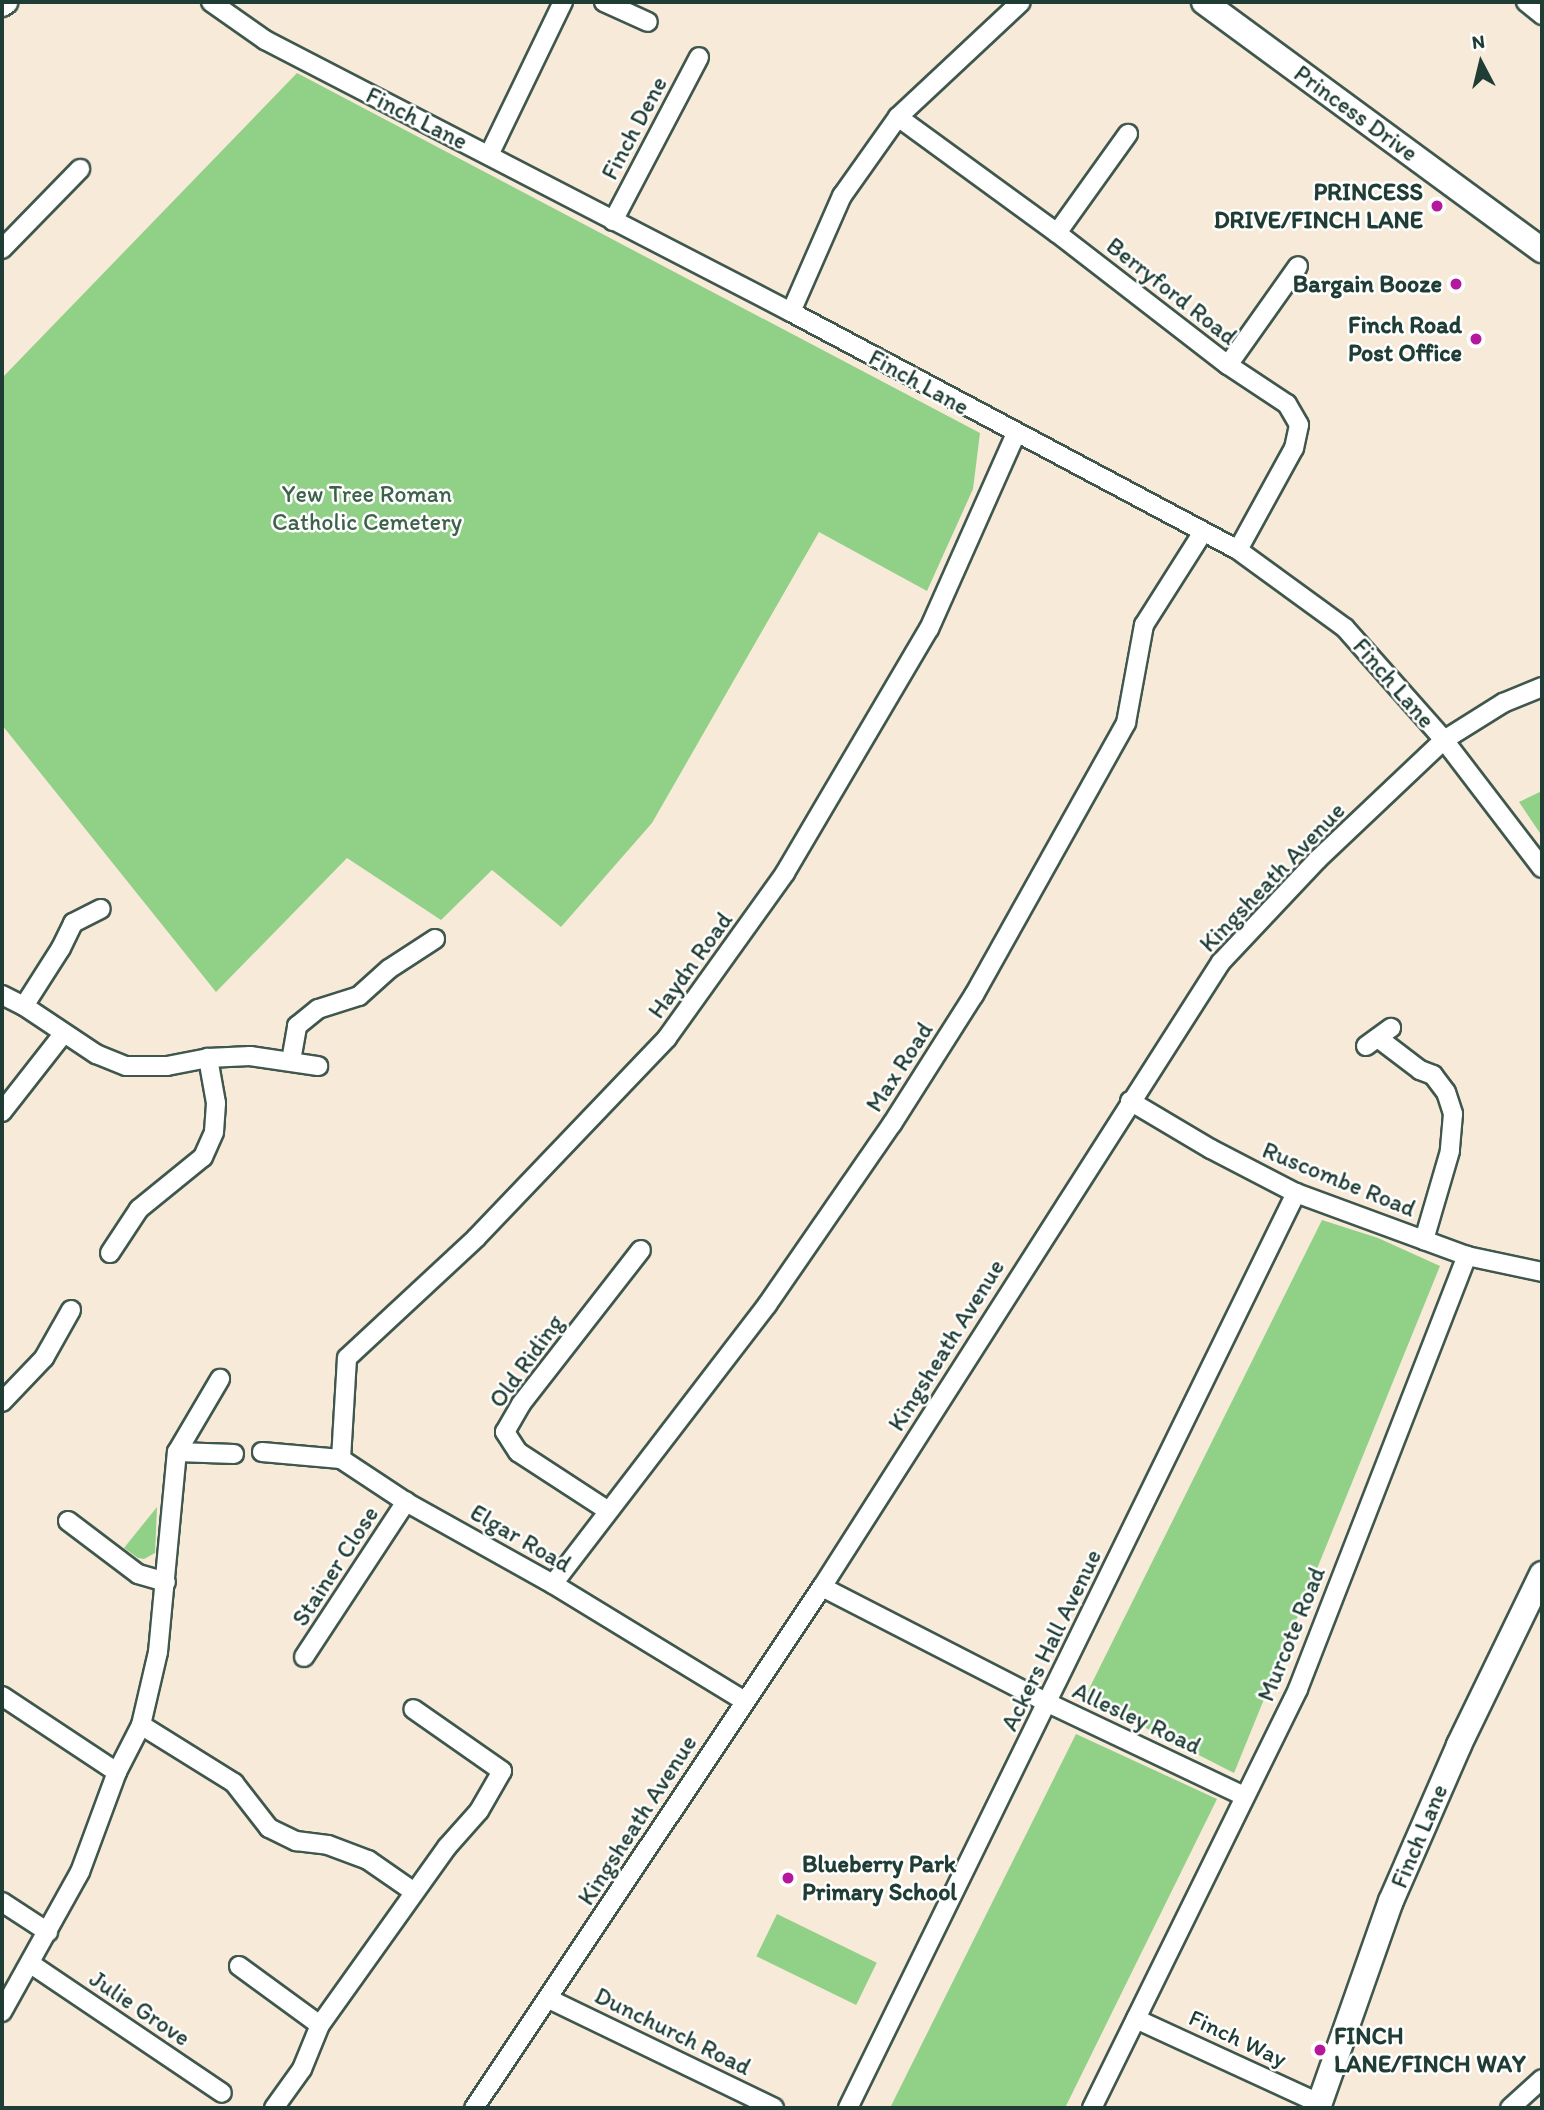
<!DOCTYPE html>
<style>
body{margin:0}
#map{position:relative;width:1544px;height:2110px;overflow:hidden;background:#f7ead8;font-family:Itim,sans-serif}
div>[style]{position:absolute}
.green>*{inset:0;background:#91d087;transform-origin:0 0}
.roads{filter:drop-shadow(2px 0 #3f574d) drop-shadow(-2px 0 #3f574d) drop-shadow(0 2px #3f574d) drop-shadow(0 -2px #3f574d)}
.street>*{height:18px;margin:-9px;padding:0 9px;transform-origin:9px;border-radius:9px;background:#fff}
.secondary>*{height:24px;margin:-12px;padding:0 12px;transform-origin:12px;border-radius:12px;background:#fff}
.dots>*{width:19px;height:19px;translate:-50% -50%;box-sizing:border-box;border:4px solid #fff;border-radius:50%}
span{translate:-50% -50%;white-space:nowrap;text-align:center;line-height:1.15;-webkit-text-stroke:5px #fff;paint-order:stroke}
.street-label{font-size:24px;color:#1f3d34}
.poi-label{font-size:24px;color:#1f3d34;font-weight:700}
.right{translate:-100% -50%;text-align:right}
.left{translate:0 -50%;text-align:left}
.park-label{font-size:24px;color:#3c6249}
.frame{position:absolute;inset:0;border:4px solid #1f3d34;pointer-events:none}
.north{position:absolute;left:1446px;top:28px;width:70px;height:70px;-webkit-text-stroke:5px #fff;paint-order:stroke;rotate:353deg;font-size:19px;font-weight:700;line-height:28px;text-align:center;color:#1f3d34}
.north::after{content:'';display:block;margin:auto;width:24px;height:32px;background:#1f3d34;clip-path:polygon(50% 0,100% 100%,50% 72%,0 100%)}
</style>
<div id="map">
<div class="green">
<i style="clip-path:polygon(297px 73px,980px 433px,973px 489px,927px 591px,819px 532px,652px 823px,561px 927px,492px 870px,441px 920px,347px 858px,216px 992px,2px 725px,2px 378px)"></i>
<i style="clip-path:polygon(1542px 791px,1542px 836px,1519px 802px)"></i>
<i style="clip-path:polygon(1322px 1220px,1378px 1238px,1440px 1266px,1234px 1773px,1085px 1697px)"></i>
<i style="clip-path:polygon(157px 1507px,155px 1553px,144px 1559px,138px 1558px,124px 1548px)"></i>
<i style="clip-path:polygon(1076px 1734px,1217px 1799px,1065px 2108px,890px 2108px)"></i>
<i style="left:777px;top:1914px;width:111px;height:47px;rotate:26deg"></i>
</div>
<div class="roads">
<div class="street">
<i style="left:211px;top:2px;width:66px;rotate:35.1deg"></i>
<i style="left:265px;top:40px;width:592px;rotate:27.34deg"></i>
<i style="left:791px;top:312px;width:506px;rotate:28.03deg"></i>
<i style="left:1238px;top:550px;width:132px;rotate:36.1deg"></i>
<i style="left:1345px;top:628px;width:149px;rotate:48.5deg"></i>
<i style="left:1444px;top:740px;width:161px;rotate:52.6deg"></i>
<i style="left:604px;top:2px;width:48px;rotate:24.4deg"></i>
<i style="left:1526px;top:2px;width:21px;rotate:39deg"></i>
<i style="left:898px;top:117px;width:197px;rotate:36.1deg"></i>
<i style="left:1057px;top:233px;width:216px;rotate:37.7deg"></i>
<i style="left:1228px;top:365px;width:71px;rotate:33.5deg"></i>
<i style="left:1287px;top:404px;width:24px;rotate:60deg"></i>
<i style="left:1299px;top:425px;width:24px;rotate:102deg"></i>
<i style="left:1294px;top:448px;width:116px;rotate:118.8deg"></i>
<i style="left:489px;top:155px;width:170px;rotate:-64.2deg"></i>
<i style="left:613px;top:221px;width:185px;rotate:-62.3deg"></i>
<i style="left:1057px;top:233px;width:122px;rotate:-54.4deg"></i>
<i style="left:2px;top:249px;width:112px;rotate:-45.7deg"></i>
<i style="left:791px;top:312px;width:127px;rotate:-66.3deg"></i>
<i style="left:842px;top:196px;width:97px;rotate:-54.7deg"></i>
<i style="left:898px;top:117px;width:168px;rotate:-43.1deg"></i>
<i style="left:1228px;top:365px;width:121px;rotate:-54.7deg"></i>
<i style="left:2px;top:995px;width:25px;rotate:27deg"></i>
<i style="left:24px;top:1006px;width:87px;rotate:33.7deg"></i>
<i style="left:96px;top:1054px;width:32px;rotate:22deg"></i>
<i style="left:126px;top:1066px;width:41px"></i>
<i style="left:167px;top:1066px;width:42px;rotate:-11deg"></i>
<i style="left:208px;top:1058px;width:42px;rotate:-2.7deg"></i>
<i style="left:250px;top:1056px;width:69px;rotate:8.4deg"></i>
<i style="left:24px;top:1006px;width:69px;rotate:-57.5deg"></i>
<i style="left:61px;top:948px;width:28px;rotate:-64deg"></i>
<i style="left:73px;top:923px;width:31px;rotate:-27deg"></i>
<i style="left:1378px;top:1038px;width:53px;rotate:37.3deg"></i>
<i style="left:1420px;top:1070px;width:14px;rotate:21deg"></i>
<i style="left:1433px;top:1075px;width:21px;rotate:53deg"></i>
<i style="left:1446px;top:1092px;width:23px;rotate:72deg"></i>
<i style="left:1453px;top:1114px;width:37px;rotate:95deg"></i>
<i style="left:1450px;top:1151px;width:93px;rotate:106.3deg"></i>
<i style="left:1366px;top:1046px;width:31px;rotate:-36deg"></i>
<i style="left:291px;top:1061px;width:36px;rotate:-80deg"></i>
<i style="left:297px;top:1026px;width:27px;rotate:-39deg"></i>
<i style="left:318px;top:1009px;width:43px;rotate:-17.6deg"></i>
<i style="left:359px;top:996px;width:40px;rotate:-42deg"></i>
<i style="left:389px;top:969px;width:55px;rotate:-33.1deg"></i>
<i style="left:1130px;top:1101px;width:94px;rotate:30.7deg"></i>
<i style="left:1211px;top:1149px;width:96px;rotate:27.4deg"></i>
<i style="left:1296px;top:1193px;width:182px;rotate:20.2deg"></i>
<i style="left:1467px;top:1256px;width:77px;rotate:12deg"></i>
<i style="left:2px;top:1112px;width:100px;rotate:-51.9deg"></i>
<i style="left:110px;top:1253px;width:53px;rotate:-56.6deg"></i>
<i style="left:139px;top:1209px;width:82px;rotate:-39.1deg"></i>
<i style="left:203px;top:1157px;width:27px;rotate:-66deg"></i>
<i style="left:214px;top:1132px;width:29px;rotate:-86deg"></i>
<i style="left:216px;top:1103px;width:46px;rotate:-100.1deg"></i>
<i style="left:2px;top:1402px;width:61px;rotate:-46.3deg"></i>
<i style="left:44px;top:1358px;width:55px;rotate:-60.6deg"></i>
<i style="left:177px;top:1452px;width:57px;rotate:2deg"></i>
<i style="left:262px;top:1452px;width:79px;rotate:5.1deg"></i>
<i style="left:341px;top:1459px;width:78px;rotate:33.5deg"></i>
<i style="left:406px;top:1502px;width:168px;rotate:29.2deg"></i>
<i style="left:553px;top:1584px;width:225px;rotate:31.4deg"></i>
<i style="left:341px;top:1459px;width:101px;rotate:-86.6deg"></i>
<i style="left:347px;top:1358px;width:176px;rotate:-42.9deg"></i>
<i style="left:476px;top:1238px;width:277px;rotate:-46.3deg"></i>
<i style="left:667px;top:1038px;width:203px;rotate:-54.4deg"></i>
<i style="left:785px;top:873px;width:283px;rotate:-59.5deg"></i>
<i style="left:929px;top:629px;width:214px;rotate:-66deg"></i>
<i style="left:607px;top:1510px;width:106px;rotate:-146.9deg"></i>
<i style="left:518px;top:1452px;width:24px;rotate:-123deg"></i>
<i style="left:505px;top:1432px;width:32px;rotate:-60deg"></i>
<i style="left:521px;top:1404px;width:195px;rotate:-52.1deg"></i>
<i style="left:68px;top:1521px;width:88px;rotate:37.1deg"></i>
<i style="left:138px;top:1574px;width:29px;rotate:16deg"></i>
<i style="left:553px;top:1584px;width:352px;rotate:-52.5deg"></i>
<i style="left:767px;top:1305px;width:220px;rotate:-55.4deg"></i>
<i style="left:892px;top:1124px;width:153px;rotate:-57.6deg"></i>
<i style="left:974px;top:995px;width:312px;rotate:-60.8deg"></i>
<i style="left:1126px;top:723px;width:100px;rotate:-79.6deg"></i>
<i style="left:1144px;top:625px;width:110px;rotate:-57.6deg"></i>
<i style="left:822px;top:1587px;width:254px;rotate:27.2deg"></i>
<i style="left:1048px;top:1703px;width:217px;rotate:25.4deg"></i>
<i style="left:304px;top:1657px;width:186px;rotate:-56.7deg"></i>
<i style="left:2px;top:1696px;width:138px;rotate:33.5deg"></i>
<i style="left:141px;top:1725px;width:110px;rotate:31.9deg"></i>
<i style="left:234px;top:1783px;width:57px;rotate:52.1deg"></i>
<i style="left:269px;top:1828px;width:30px;rotate:26deg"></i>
<i style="left:296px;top:1841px;width:32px;rotate:7deg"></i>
<i style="left:328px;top:1845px;width:43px;rotate:20.6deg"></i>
<i style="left:368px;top:1860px;width:56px;rotate:34.8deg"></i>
<i style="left:2px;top:1902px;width:55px;rotate:33.1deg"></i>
<i style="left:31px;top:1964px;width:230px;rotate:34deg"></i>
<i style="left:239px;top:1966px;width:100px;rotate:36.1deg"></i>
<i style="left:549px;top:1999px;width:250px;rotate:25.8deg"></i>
<i style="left:2px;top:2012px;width:160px;rotate:-60.9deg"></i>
<i style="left:80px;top:1872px;width:107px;rotate:-69.7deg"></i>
<i style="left:117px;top:1772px;width:53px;rotate:-62.9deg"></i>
<i style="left:141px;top:1725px;width:75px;rotate:-76.9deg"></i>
<i style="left:158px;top:1652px;width:201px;rotate:-84.6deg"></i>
<i style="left:177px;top:1452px;width:85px;rotate:-59.5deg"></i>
<i style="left:1136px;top:2019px;width:201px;rotate:24.7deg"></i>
<i style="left:274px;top:2108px;width:48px;rotate:-54.3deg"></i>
<i style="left:302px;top:2069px;width:48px;rotate:-67.8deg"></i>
<i style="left:320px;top:2025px;width:219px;rotate:-54.5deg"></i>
<i style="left:447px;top:1847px;width:48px;rotate:-48.4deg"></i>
<i style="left:479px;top:1811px;width:46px;rotate:-60.1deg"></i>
<i style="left:502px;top:1771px;width:108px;rotate:-145.1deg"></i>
<i style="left:474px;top:2108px;width:627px;rotate:-56.26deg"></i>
<i style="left:822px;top:1587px;width:742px;rotate:-57.45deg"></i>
<i style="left:1221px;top:962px;width:140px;rotate:-46.7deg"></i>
<i style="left:1317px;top:860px;width:175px;rotate:-43.4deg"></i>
<i style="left:1444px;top:740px;width:70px;rotate:-32.1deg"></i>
<i style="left:1503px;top:703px;width:42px;rotate:-22.3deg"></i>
<i style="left:848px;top:2108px;width:1019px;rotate:-63.91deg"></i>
<i style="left:1092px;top:2108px;width:467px;rotate:-63.8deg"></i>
<i style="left:1298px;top:1689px;width:465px;rotate:-68.7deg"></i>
<i style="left:1510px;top:2108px;width:43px;rotate:-42.2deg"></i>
</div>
<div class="secondary">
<i style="left:1204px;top:2px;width:419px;rotate:36.3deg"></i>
<i style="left:2px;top:4px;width:4px;rotate:-34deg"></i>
<i style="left:1318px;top:2108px;width:219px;rotate:-70.6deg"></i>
<i style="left:1391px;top:1901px;width:170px;rotate:-66.4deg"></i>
<i style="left:1459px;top:1745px;width:190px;rotate:-64.1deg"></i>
</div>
</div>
<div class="dots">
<i style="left:1437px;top:206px;background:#b5179e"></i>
<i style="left:1456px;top:284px;background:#b5179e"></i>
<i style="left:1476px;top:339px;background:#b5179e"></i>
<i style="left:788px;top:1878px;background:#b5179e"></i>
<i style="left:1320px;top:2050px;background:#b5179e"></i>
</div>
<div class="street-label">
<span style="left:1356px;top:113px;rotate:36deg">Princess Drive</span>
<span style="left:417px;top:118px;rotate:27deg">Finch Lane</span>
<span style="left:634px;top:128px;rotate:-62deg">Finch Dene</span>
<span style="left:1172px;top:291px;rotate:38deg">Berryford Road</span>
<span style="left:919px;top:382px;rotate:29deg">Finch Lane</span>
<span style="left:1394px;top:683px;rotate:49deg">Finch Lane</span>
<span style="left:1272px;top:877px;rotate:-46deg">Kingsheath Avenue</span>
<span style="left:690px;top:965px;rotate:-54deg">Haydn Road</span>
<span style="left:899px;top:1067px;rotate:-57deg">Max Road</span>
<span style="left:1339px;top:1179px;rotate:22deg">Ruscombe Road</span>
<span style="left:946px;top:1345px;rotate:-58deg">Kingsheath Avenue</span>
<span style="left:526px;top:1361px;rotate:-54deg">Old Riding</span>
<span style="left:521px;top:1538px;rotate:30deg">Elgar Road</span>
<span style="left:335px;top:1566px;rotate:-57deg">Stainer Close</span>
<span style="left:1291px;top:1634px;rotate:-68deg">Murcote Road</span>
<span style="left:1051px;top:1640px;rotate:-64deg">Ackers Hall Avenue</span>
<span style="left:1137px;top:1718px;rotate:25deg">Allesley Road</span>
<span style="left:637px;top:1820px;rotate:-57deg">Kingsheath Avenue</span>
<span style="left:1419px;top:1836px;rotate:-67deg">Finch Lane</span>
<span style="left:140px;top:2008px;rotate:34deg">Julie Grove</span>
<span style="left:673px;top:2031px;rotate:26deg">Dunchurch Road</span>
<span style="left:1238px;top:2038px;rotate:25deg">Finch Way</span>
</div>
<div class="poi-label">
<span class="right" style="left:1423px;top:206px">PRINCESS<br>DRIVE/FINCH LANE</span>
<span class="right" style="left:1442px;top:284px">Bargain Booze</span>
<span class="right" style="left:1462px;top:339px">Finch Road<br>Post Office</span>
<span class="left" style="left:802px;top:1878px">Blueberry Park<br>Primary School</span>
<span class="left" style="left:1334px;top:2050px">FINCH<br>LANE/FINCH WAY</span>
</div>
<div class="park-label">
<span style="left:367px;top:508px">Yew Tree Roman<br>Catholic Cemetery</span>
</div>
<div class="frame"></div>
<div class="north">N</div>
</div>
